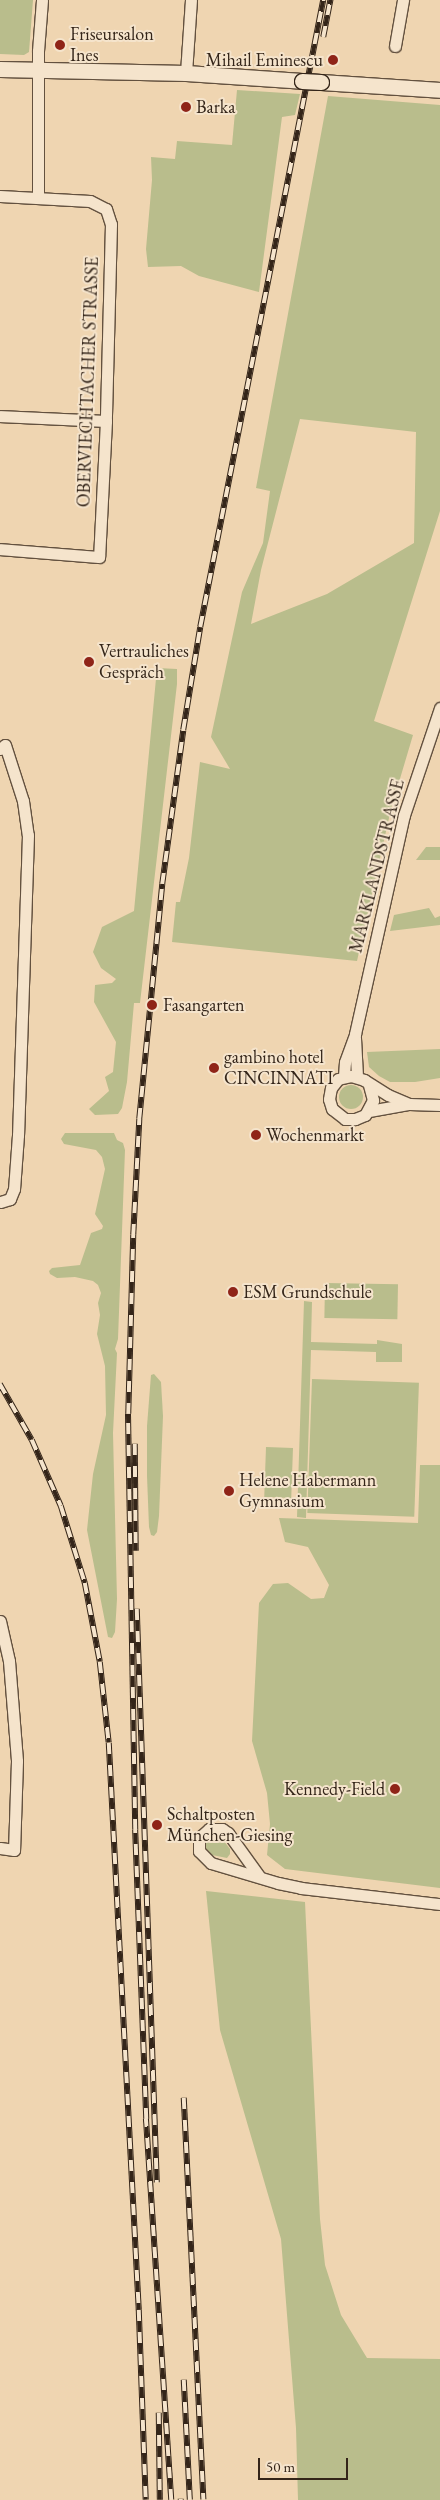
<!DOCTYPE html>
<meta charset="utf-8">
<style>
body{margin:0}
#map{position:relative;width:440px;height:2500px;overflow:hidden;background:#efd5b1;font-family:"EB Garamond",serif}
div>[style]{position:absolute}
.green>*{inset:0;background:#b9bd8c;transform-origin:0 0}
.round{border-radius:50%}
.roads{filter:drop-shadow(1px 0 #63513f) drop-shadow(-1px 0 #63513f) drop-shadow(0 1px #63513f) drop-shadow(0 -1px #63513f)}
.street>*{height:11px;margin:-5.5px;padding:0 5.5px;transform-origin:5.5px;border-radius:5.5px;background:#f5e4cc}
.secondary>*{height:15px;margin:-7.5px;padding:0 7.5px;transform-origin:7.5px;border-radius:7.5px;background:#f5e4cc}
.rail>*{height:5.5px;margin-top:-2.75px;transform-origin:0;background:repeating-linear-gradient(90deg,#f5e4cc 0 11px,#342519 0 22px);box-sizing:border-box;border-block:1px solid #342519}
.bridges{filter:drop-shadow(1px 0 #342519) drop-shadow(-1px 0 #342519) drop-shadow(0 1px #342519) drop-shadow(0 -1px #342519)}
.secondary-bridge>*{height:15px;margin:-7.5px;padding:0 7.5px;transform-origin:7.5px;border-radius:7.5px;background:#f5e4cc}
.dots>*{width:14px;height:14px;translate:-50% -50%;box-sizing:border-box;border:2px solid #f5e4cc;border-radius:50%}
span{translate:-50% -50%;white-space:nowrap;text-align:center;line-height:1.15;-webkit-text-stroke:4px #f5e4cc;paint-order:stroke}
.poi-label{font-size:18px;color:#342519}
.left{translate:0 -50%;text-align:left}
.right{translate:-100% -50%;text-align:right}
.street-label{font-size:18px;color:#342519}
.scale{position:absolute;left:258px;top:2458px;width:90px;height:22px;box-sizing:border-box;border:2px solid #342519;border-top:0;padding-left:6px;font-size:15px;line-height:18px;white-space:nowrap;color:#342519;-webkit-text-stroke:4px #f5e4cc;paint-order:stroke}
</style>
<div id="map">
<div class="green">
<i style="clip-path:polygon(0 0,33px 0,29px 52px,24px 55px,0 54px)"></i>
<i style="clip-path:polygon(237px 90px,300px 94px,295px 115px,282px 117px,259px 292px,199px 276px,181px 266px,148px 267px,146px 249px,152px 180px,151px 157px,175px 159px,177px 141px,232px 145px)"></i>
<i style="clip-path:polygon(evenodd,328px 96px,440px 105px,440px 511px,374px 721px,413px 735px,391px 809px,357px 961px,172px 942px,176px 902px,180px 902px,189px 858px,200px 762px,230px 769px,211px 737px,242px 592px,263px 543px,270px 491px,256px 488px,328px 96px,300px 419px,416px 432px,414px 543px,327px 594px,251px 624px,261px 570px,300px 419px)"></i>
<i style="clip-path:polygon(157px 668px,177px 669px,177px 684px,140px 1003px,134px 1003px,127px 1082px,122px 1108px,118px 1114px,95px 1115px,89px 1109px,109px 1091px,105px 1077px,113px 1072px,116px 1042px,94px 1002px,95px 985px,112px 983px,116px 979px,101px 968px,93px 952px,102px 927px,134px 911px)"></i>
<i style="clip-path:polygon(426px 847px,440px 847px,440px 860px,416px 860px)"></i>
<i style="clip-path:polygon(429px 908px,435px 918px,440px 916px,440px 925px,390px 931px,394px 915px)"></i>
<i style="clip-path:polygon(440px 1049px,440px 1078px,415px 1082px,390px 1082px,379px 1076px,369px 1067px,367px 1052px)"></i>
<i class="round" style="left:339px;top:1085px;width:24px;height:24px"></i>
<i style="clip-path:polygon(65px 1133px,114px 1133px,117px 1140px,123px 1143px,125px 1150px,118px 1339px,115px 1349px,117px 1353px,113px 1433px,117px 1599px,115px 1632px,112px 1638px,108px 1637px,87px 1530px,93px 1474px,106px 1415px,105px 1366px,97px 1334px,100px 1315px,98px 1303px,101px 1293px,98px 1285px,93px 1281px,75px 1277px,57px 1278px,50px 1274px,49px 1271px,52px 1268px,80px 1265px,91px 1233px,102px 1229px,103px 1226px,95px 1214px,105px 1169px,102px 1157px,96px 1150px,64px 1144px,61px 1139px)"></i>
<i style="left:325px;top:1283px;width:73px;height:35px;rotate:1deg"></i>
<i style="clip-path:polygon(304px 1301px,312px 1302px,311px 1342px,377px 1344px,377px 1340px,402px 1344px,402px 1362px,376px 1362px,376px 1352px,311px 1350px,306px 1518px,297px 1517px)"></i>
<i style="clip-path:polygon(154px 1374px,161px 1382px,163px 1416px,159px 1516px,157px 1532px,154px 1536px,151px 1535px,149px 1527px,147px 1476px,147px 1426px,151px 1375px)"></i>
<i style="left:312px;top:1379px;width:107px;height:134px;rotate:2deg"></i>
<i style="left:266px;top:1447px;width:27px;height:50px;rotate:2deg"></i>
<i style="clip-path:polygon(420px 1465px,440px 1465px,440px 1888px,285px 1869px,267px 1855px,270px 1824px,267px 1793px,252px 1741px,259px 1603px,273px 1584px,288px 1583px,311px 1599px,324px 1598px,329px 1585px,308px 1547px,285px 1542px,279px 1518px,418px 1523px)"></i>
<i style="clip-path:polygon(213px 1835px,220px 1836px,230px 1849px,230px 1854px,227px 1858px,212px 1855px,206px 1850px,206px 1839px)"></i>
<i style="clip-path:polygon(206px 1891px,305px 1902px,320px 2219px,325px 2265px,341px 2315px,367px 2358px,440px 2359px,440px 2500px,298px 2500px,296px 2428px,281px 2239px,220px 2030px)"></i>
</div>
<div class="roads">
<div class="street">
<i style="left:395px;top:46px;width:47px;rotate:-80.1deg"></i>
<i style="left:186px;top:73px;width:73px;rotate:-86.1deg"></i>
<i style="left:0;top:196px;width:90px;rotate:3.2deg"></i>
<i style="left:90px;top:201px;width:18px;rotate:27deg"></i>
<i style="left:106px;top:209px;width:16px;rotate:72deg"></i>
<i style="left:111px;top:224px;width:197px;rotate:91.5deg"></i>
<i style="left:106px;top:421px;width:136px;rotate:92.9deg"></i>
<i style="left:99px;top:557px;width:99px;rotate:-175.4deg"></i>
<i style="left:38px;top:198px;width:147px;rotate:-90deg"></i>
<i style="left:38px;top:51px;width:51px;rotate:-85.5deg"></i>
<i style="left:0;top:416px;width:106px;rotate:2.7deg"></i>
<i style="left:0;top:749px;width:6px;rotate:-39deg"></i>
<i style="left:5px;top:745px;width:59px;rotate:72.2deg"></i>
<i style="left:23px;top:801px;width:34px;rotate:82deg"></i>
<i style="left:28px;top:835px;width:300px;rotate:91.9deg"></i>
<i style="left:18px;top:1135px;width:54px;rotate:94.2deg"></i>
<i style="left:14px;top:1189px;width:11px;rotate:112deg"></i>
<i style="left:10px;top:1199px;width:10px;rotate:163deg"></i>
<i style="left:355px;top:1038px;width:38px;rotate:87deg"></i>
<i style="left:344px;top:1076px;width:14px;rotate:-86deg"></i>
<i style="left:345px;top:1062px;width:30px;rotate:-70deg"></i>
<i style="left:355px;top:1034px;width:224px;rotate:-77.4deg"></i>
<i style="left:404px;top:815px;width:113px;rotate:-71.4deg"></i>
<i style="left:369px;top:1085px;width:16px;rotate:75deg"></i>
<i style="left:373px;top:1100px;width:17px;rotate:118deg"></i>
<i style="left:365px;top:1115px;width:11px;rotate:158deg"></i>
<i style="left:355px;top:1119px;width:10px;rotate:180deg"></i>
<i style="left:345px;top:1119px;width:16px;rotate:-142deg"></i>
<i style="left:332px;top:1109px;width:10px;rotate:-107deg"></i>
<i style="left:329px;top:1099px;width:11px;rotate:-80deg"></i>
<i style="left:331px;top:1088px;width:11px;rotate:-52deg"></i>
<i style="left:338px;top:1079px;width:13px;rotate:-13deg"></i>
<i style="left:351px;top:1076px;width:14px;rotate:17deg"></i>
<i style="left:364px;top:1080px;width:28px;rotate:32deg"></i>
<i style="left:388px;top:1095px;width:23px;rotate:23deg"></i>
<i style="left:369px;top:1111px;width:41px;rotate:-9.9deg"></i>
<i style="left:409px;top:1104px;width:31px;rotate:2deg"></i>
<i style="left:0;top:1621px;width:41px;rotate:77.3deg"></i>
<i style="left:9px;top:1661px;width:100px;rotate:85.4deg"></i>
<i style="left:17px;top:1761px;width:89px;rotate:91.9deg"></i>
<i style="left:14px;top:1850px;width:14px;rotate:-172deg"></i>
<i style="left:259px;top:1876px;width:53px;rotate:-125.8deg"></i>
<i style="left:228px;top:1833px;width:7px;rotate:-146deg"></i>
<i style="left:222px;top:1829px;width:13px;rotate:180deg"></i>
<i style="left:209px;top:1829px;width:13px;rotate:138deg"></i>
<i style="left:199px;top:1838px;width:13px;rotate:90deg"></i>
<i style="left:199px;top:1851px;width:17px;rotate:45deg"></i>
<i style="left:211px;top:1863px;width:70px;rotate:16.6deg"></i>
<i style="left:278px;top:1883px;width:24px;rotate:12deg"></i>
<i style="left:301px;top:1888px;width:140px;rotate:6.6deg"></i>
</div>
<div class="secondary">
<i style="left:0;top:69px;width:186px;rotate:1.2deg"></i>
<i style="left:186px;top:73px;width:116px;rotate:3.9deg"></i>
<i style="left:321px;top:82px;width:119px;rotate:3.8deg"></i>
</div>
</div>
<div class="rail">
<i style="left:323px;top:37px;width:38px;rotate:-79deg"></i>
<i style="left:0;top:1384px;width:64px;rotate:60.3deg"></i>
<i style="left:32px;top:1440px;width:72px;rotate:66.3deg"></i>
<i style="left:61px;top:1506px;width:81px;rotate:72.7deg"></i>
<i style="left:85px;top:1583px;width:80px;rotate:79.2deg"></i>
<i style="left:100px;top:1662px;width:81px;rotate:83.7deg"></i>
<i style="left:109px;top:1743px;width:568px;rotate:86.97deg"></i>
<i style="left:139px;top:2310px;width:190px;rotate:87.9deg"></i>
<i style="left:135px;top:1444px;width:107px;rotate:89.5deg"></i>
<i style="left:137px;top:1609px;width:574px;rotate:88deg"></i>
<i style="left:184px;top:2098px;width:402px;rotate:87.2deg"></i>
<i style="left:184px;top:2380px;width:120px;rotate:87.1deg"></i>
<i style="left:159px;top:2413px;width:87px;rotate:89.3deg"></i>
<i style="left:181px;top:2499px;width:1px;rotate:90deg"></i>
<i style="left:171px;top:2500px;width:382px;rotate:-93.8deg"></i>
<i style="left:146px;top:2119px;width:289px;rotate:-92.2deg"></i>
<i style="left:135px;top:1830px;width:416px;rotate:-91deg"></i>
<i style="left:128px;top:1414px;width:179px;rotate:-88.4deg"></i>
<i style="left:133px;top:1235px;width:116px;rotate:-87deg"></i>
<i style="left:139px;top:1119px;width:236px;rotate:-84.4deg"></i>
<i style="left:162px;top:884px;width:155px;rotate:-82.2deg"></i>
<i style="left:183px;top:730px;width:104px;rotate:-80.6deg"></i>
<i style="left:200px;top:627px;width:639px;rotate:-78.9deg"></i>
</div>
<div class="bridges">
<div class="secondary-bridge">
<i style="left:302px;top:81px;width:19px;rotate:3deg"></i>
</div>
</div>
<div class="dots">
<i style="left:60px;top:45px;background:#8f2418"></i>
<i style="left:333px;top:60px;background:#8f2418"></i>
<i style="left:186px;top:107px;background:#8f2418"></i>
<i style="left:89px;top:662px;background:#8f2418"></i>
<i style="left:152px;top:1005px;background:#8f2418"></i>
<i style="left:214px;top:1068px;background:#8f2418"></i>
<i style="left:256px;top:1135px;background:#8f2418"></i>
<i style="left:233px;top:1292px;background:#8f2418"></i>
<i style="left:229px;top:1491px;background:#8f2418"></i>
<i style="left:395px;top:1789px;background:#8f2418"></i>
<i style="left:157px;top:1825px;background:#8f2418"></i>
</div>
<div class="poi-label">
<span class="left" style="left:70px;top:45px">Friseursalon<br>Ines</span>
<span class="right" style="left:323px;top:60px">Mihail Eminescu</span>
<span class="left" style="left:196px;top:107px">Barka</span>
<span class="left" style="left:99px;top:662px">Vertrauliches<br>Gespräch</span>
<span class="left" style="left:163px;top:1005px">Fasangarten</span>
<span class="left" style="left:224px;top:1068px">gambino hotel<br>CINCINNATI</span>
<span class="left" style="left:266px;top:1135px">Wochenmarkt</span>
<span class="left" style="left:243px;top:1292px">ESM Grundschule</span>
<span class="left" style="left:239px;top:1491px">Helene Habermann<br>Gymnasium</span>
<span class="right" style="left:385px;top:1789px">Kennedy-Field</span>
<span class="left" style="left:167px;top:1825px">Schaltposten<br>München-Giesing</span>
</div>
<div class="street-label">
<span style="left:88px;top:382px;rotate:-88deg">OBERVIECHTACHER STRASSE</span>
<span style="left:377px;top:866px;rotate:-76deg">MARKLANDSTRASSE</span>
</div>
<div class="scale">50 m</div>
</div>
